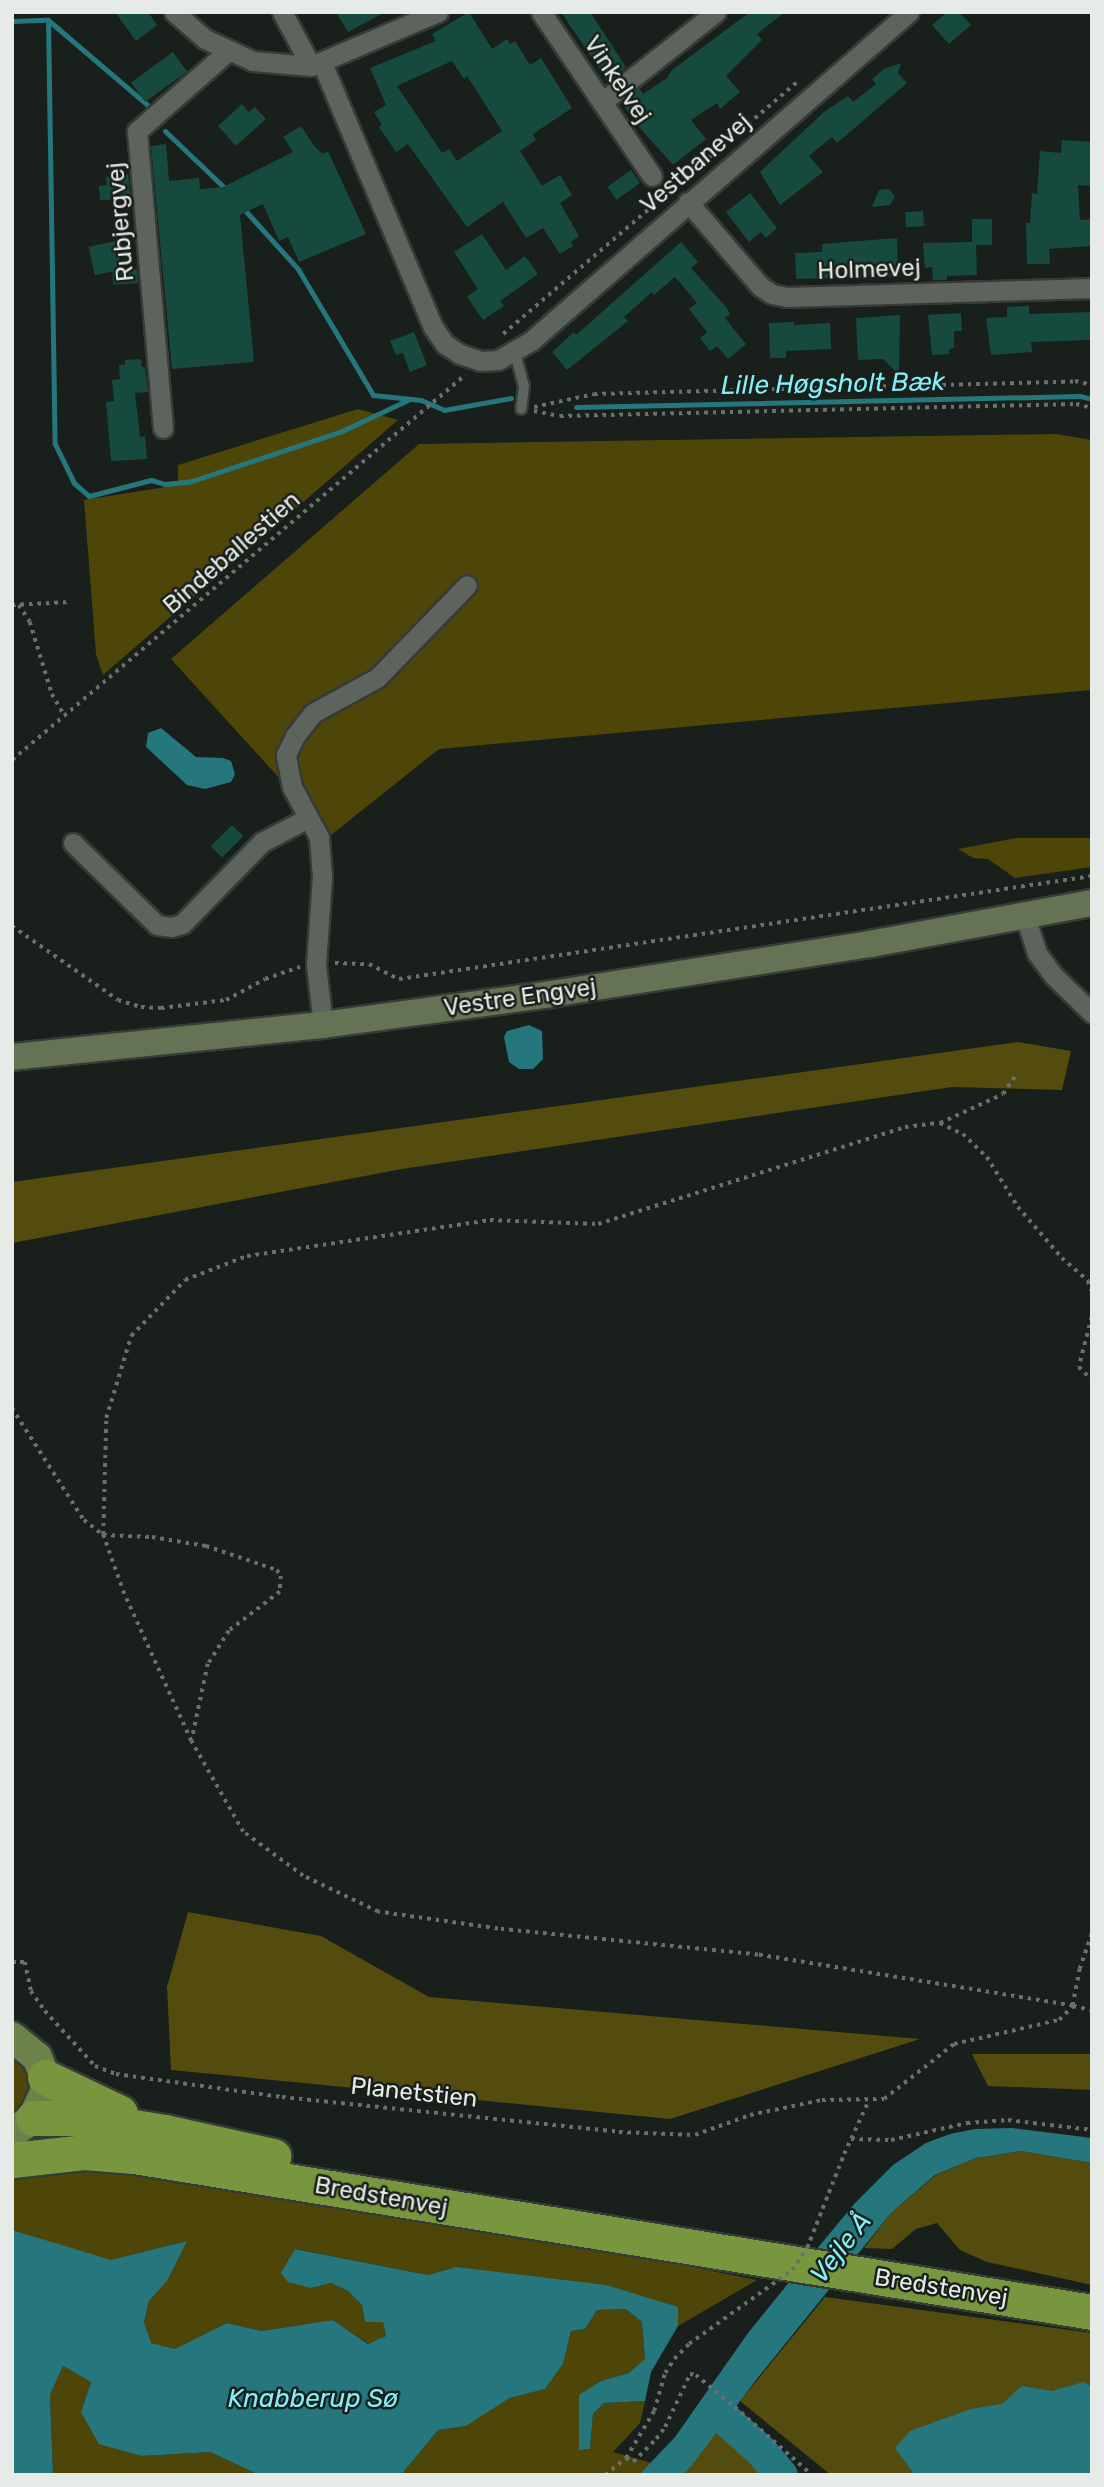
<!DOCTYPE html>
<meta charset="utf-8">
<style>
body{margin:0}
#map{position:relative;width:1104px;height:2487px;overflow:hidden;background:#191f1a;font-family:Rubik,sans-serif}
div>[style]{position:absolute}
.green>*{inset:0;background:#4e4609}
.forest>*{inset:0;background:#544b0f}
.water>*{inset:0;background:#25777d}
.stream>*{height:5px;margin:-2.5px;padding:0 2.5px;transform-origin:2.5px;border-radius:2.5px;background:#25777d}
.river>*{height:33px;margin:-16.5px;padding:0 16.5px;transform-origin:16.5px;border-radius:16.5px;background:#25777d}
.building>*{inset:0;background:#164a3f;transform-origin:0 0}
.path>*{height:3.5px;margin-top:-1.75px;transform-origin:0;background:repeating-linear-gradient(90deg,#6b706c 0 3.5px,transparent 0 8.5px)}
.roads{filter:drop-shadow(2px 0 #373b37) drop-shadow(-2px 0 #373b37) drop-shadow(0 2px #373b37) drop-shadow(0 -2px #373b37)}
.lane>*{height:10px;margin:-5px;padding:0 5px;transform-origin:5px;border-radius:5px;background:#5d645e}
.street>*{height:19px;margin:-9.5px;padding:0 9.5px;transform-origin:9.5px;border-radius:9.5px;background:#5d645e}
.secondary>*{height:26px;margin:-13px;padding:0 13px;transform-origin:13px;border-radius:13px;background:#657354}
.primary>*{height:30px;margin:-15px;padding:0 15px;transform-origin:15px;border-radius:15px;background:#6d824a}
.highway>*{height:35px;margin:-17.5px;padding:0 17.5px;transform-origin:17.5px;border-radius:17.5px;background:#77963d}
.path-bridge>*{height:3.5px;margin-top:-1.75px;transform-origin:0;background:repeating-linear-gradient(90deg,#6b706c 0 3.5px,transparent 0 8.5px)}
span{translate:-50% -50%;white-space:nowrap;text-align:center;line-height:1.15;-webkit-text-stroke:5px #191f1a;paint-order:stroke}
.street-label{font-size:24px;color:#e7ebe8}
.water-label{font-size:26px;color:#83f0f8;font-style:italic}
.frame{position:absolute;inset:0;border:14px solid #e7ebe8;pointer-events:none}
</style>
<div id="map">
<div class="green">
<i style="clip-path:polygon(358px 409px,398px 420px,103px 675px,96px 654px,84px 500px,178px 485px,178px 465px)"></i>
<i style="clip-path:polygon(1056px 434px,1092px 440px,1092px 690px,439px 749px,331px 835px,171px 659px,419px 444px)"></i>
<i style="clip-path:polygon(1017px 838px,1092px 838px,1092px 867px,1015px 878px,988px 859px,973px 858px,958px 849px)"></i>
<i style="clip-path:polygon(12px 2050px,27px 2064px,31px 2095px,12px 2120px)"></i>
<i style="clip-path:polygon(87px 2163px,420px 2213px,757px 2280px,678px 2326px,678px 2307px,456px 2267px,428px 2275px,296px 2249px,311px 2288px,331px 2283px,348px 2291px,362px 2305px,365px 2322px,383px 2322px,386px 2336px,369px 2344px,333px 2320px,261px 2331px,227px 2323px,175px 2349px,150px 2343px,144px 2322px,149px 2301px,167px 2281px,186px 2241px,111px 2261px,12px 2230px,12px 2175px)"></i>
<i style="clip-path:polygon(626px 2309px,642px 2322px,645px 2360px,629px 2373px,601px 2381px,579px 2396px,579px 2450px,590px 2449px,593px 2414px,604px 2403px,645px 2401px,640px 2423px,613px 2452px,652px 2463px,639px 2475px,401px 2475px,438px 2430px,466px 2426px,510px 2398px,545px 2389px,563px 2364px,571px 2331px,585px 2329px,597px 2310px)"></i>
<i style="clip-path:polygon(63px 2366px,91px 2382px,81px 2412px,142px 2456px,210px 2452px,259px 2475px,53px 2475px,50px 2395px)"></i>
</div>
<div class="forest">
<i style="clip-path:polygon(1018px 1042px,1071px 1051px,1062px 1090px,952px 1087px,402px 1169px,12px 1243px,12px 1182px)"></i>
<i style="clip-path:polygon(188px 1912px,321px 1936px,429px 1997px,920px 2039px,670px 2119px,171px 2070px,167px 1987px)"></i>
<i style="clip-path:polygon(972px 2054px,1092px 2054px,1092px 2090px,988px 2086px)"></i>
<i style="clip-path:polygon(1021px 2151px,1092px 2163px,1092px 2285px,987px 2262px,960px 2250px,937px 2223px,916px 2229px,892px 2249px,864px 2248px,891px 2213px,936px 2175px,976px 2158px)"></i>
<i style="clip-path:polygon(825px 2297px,1092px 2333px,1092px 2475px,831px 2475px,740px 2401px)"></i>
<i style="clip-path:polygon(726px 2420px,771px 2475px,682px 2475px)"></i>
</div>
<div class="water">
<i style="clip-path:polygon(161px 728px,196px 757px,223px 758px,231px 761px,235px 774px,231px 782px,205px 789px,187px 785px,146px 747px,148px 733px)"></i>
<i style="clip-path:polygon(529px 1025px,542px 1031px,543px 1059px,533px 1069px,519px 1069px,509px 1062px,504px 1037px,507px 1031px)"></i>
<i style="clip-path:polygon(1012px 2128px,1092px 2138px,1092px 2163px,1021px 2151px,976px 2158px,935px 2175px,891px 2213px,756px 2380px,692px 2465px,682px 2475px,639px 2475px,675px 2437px,748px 2333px,786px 2286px,855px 2203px,893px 2165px,926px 2143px,950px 2134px,975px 2129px)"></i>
<i style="clip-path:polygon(12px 2230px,111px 2260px,187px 2241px,167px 2281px,149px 2301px,144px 2322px,151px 2343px,175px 2349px,227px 2323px,261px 2331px,333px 2320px,368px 2344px,386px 2336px,383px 2322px,365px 2322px,362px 2305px,348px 2291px,331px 2283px,311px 2288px,288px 2282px,281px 2273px,295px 2249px,428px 2275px,456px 2267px,606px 2285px,678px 2307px,678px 2326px,651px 2372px,645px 2401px,604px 2403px,593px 2414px,590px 2449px,579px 2450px,579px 2395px,601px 2381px,629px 2373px,645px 2359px,642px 2322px,626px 2309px,597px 2310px,585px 2329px,571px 2331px,563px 2364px,545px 2389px,510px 2398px,466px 2426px,438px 2430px,401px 2475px,259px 2475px,210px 2452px,142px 2456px,99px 2444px,81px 2412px,91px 2382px,63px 2366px,50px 2395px,53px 2475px,12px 2475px)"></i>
<i style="clip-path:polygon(1083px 2382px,1092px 2387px,1092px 2475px,915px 2475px,895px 2448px,910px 2431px,971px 2409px,1002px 2404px,1022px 2386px,1052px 2391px)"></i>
</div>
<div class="stream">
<i style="left:48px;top:20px;width:424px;rotate:89.1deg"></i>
<i style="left:55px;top:444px;width:43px;rotate:64deg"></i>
<i style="left:74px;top:483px;width:20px;rotate:41deg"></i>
<i style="left:89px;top:496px;width:64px;rotate:-14.5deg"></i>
<i style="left:151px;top:480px;width:15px;rotate:16deg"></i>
<i style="left:165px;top:484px;width:27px;rotate:-6deg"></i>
<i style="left:192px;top:481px;width:158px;rotate:-18.4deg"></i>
<i style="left:342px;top:431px;width:75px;rotate:-25.2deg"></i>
<i style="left:12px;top:21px;width:36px;rotate:-2deg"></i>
<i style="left:48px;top:20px;width:135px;rotate:40.5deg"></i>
<i style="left:165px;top:131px;width:88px;rotate:43.6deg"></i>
<i style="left:242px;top:207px;width:84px;rotate:47.9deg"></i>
<i style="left:298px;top:269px;width:147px;rotate:59.2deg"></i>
<i style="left:373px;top:395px;width:48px;rotate:5.9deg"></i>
<i style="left:421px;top:400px;width:25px;rotate:23deg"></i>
<i style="left:444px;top:410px;width:68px;rotate:-10.2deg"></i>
<i style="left:576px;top:407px;width:504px;rotate:-1.25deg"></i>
<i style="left:1080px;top:396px;width:12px;rotate:14deg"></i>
</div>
<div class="river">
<i style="left:715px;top:2410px;width:62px;rotate:41.7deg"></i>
<i style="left:761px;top:2451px;width:31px;rotate:50deg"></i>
</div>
<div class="building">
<i style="clip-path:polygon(115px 12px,148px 12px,157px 25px,136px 41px)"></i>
<i style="clip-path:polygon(336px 12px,385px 12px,348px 32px)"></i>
<i style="clip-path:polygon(evenodd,469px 12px,492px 49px,507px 39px,510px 44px,515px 41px,530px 65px,541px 58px,572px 108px,533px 134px,536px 140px,520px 151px,542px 186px,560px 175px,572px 195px,560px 203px,579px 236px,571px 242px,573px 246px,560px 254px,543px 228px,526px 238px,503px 202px,467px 227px,408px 144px,396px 152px,379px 127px,382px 125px,374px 112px,386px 105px,370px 68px,436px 41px,432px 34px,469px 12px,452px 61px,464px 79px,467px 76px,502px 131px,457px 161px,449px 149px,442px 153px,397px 86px,452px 61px)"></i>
<i style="clip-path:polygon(561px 12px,590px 12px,626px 67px,608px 82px)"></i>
<i style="clip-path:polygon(750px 12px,785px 12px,757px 34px,762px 40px,726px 76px,740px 92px,720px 109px,717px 103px,691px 120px,706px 139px,673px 165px,639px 127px,621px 102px,639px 88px,643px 94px,667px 78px,672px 70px)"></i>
<i style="clip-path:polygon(947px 12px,959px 12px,971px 25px,949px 44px,932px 25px)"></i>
<i style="left:173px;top:52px;width:24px;height:52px;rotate:54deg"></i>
<i style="clip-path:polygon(901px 63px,898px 73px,907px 83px,837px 143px,832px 137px,809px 156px,823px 172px,780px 205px,760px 172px,825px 111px,848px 96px,853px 102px,876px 84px,872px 79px,884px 69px)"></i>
<i style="clip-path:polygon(242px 104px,249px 112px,255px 107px,266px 119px,236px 146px,218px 126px)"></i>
<i style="clip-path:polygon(301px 126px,315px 147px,323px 154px,328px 151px,366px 234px,299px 262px,288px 237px,279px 241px,263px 204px,240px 215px,254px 362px,172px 369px,151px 146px,166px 144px,169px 181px,199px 178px,200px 189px,223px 187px,293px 152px,283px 137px)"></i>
<i style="clip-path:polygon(1062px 140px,1092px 142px,1092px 186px,1078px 185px,1080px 220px,1092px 219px,1092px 246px,1049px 249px,1050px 264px,1027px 264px,1026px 223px,1030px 223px,1032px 193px,1037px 194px,1040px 151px,1061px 153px)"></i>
<i style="left:631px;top:170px;width:16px;height:29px;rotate:55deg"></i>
<i style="clip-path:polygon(128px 174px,131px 199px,100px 200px,99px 186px,107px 185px,106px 177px)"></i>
<i style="clip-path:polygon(889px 189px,895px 197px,890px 205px,872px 207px,879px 190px)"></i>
<i style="clip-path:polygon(750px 193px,777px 228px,766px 238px,761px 232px,749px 242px,726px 212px)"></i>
<i style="left:923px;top:211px;width:15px;height:18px;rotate:86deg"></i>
<i style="clip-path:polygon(972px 219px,992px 219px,992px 245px,976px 245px,977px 275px,947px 276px,947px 280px,933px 280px,932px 267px,925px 268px,923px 243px,972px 242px)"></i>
<i style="clip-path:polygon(482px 234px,506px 270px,525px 256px,538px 274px,500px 301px,504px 306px,483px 320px,467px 297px,478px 289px,454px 252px)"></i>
<i style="clip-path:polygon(897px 238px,898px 276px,854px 278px,853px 269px,828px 270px,829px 278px,796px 279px,795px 253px,822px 252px,822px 244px)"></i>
<i style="left:116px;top:241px;width:29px;height:28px;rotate:78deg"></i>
<i style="clip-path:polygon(681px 242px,698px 262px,691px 268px,726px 307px,730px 314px,725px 318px,746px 344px,728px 359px,717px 346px,710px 351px,700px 338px,707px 332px,689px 309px,697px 303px,675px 277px,654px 295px,652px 292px,624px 317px,628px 321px,567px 370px,552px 352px,574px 332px,576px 335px)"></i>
<i style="left:137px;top:269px;width:14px;height:25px;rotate:86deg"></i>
<i style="clip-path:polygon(1029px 306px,1029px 314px,1092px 312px,1091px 340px,1031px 342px,1032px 352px,991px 355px,986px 318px,1007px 317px,1007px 307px)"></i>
<i style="clip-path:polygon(961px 313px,962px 331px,954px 331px,954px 348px,949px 349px,949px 354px,932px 355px,928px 315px)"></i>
<i style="clip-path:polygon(900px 315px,899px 375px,883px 359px,858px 360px,856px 318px)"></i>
<i style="clip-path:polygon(794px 322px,794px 325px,830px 323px,831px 349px,786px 351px,786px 358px,770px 358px,769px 323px)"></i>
<i style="clip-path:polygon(414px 332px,427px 365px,410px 372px,403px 353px,396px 355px,390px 341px)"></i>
<i style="clip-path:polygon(141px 359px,142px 367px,145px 367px,148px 392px,135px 393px,140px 437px,145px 436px,147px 459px,111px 461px,106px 402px,114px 401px,112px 380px,120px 379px,119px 365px,125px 365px,125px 360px)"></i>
<i style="left:232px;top:825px;width:16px;height:30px;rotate:45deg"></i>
</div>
<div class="path">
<i style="left:503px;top:334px;width:391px;rotate:-40.6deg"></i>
<i style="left:534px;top:407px;width:61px;rotate:-12.2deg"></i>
<i style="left:594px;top:394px;width:481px;rotate:-1.5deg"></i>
<i style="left:1075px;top:381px;width:17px;rotate:13deg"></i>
<i style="left:534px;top:411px;width:26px;rotate:11deg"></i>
<i style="left:560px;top:416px;width:516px;rotate:-1.33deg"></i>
<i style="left:1076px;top:404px;width:16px;rotate:14deg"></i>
<i style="left:12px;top:605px;width:58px;rotate:-3deg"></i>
<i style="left:19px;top:605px;width:20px;rotate:57deg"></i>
<i style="left:30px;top:622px;width:75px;rotate:73deg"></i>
<i style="left:52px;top:694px;width:22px;rotate:60deg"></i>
<i style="left:12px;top:760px;width:595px;rotate:-40.36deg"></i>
<i style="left:12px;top:926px;width:129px;rotate:34.9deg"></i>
<i style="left:118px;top:1000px;width:24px;rotate:17deg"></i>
<i style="left:141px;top:1007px;width:20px;rotate:3deg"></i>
<i style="left:161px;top:1008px;width:65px;rotate:-7deg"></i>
<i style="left:226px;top:1000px;width:44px;rotate:-28.3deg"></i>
<i style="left:265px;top:979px;width:37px;rotate:-19deg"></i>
<i style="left:335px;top:963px;width:34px;rotate:2deg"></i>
<i style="left:369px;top:964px;width:34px;rotate:27deg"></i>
<i style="left:399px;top:979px;width:701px;rotate:-8.45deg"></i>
<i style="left:940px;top:1123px;width:25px;rotate:26deg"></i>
<i style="left:963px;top:1134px;width:33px;rotate:44deg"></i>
<i style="left:987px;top:1157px;width:59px;rotate:58.2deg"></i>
<i style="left:1018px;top:1207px;width:67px;rotate:49.2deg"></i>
<i style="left:1062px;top:1258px;width:35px;rotate:41deg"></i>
<i style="left:1088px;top:1281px;width:11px;rotate:68deg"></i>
<i style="left:1092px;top:1317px;width:52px;rotate:104.6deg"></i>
<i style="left:1079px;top:1367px;width:18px;rotate:45deg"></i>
<i style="left:12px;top:1408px;width:133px;rotate:57.3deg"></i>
<i style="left:84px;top:1520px;width:24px;rotate:38deg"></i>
<i style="left:103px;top:1535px;width:49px;rotate:2.3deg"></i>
<i style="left:152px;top:1537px;width:55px;rotate:9.5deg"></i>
<i style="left:206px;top:1546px;width:75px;rotate:18.7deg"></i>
<i style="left:277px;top:1570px;width:7px;rotate:56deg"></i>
<i style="left:281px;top:1576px;width:16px;rotate:94deg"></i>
<i style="left:280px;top:1592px;width:64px;rotate:142.6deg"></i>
<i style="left:229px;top:1631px;width:39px;rotate:122deg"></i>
<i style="left:208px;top:1664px;width:77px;rotate:102deg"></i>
<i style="left:1092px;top:1934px;width:37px;rotate:109deg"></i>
<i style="left:1080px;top:1969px;width:38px;rotate:101deg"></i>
<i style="left:1073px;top:2006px;width:19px;rotate:12deg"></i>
<i style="left:12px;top:1962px;width:13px"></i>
<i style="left:25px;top:1962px;width:30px;rotate:78deg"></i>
<i style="left:31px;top:1991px;width:24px;rotate:55deg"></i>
<i style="left:45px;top:2011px;width:74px;rotate:47.7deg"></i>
<i style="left:95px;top:2066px;width:22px;rotate:21deg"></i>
<i style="left:116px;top:2074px;width:168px;rotate:7.9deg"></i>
<i style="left:282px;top:2097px;width:339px;rotate:5.9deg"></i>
<i style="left:619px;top:2132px;width:76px;rotate:2.3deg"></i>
<i style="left:695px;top:2135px;width:59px;rotate:-20deg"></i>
<i style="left:750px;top:2115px;width:74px;rotate:-11.8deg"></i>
<i style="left:822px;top:2100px;width:62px;rotate:-0.9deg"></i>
<i style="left:884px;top:2099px;width:89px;rotate:-38.2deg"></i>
<i style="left:954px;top:2044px;width:108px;rotate:-12.9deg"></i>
<i style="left:1059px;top:2020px;width:20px;rotate:-45deg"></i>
<i style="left:1073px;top:2006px;width:319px;rotate:-170.8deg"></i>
<i style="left:758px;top:1955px;width:261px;rotate:-174.3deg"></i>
<i style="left:498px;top:1929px;width:121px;rotate:-171.9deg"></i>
<i style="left:378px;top:1912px;width:83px;rotate:-154.4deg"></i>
<i style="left:303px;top:1876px;width:74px;rotate:-143.7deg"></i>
<i style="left:243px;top:1832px;width:105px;rotate:-119.7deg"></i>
<i style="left:191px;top:1741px;width:162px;rotate:-114.5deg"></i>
<i style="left:124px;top:1594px;width:63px;rotate:-109.6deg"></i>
<i style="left:103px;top:1535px;width:117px;rotate:-88.5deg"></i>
<i style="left:106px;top:1418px;width:86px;rotate:-73deg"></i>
<i style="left:131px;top:1336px;width:78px;rotate:-46deg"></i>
<i style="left:185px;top:1280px;width:66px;rotate:-21.2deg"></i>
<i style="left:247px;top:1256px;width:246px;rotate:-8.4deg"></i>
<i style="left:490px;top:1220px;width:108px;rotate:2.1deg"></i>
<i style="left:598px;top:1224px;width:322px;rotate:-17.5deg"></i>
<i style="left:905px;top:1127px;width:35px;rotate:-7deg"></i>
<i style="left:940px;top:1123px;width:69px;rotate:-24.7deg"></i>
<i style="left:1003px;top:1094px;width:22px;rotate:-56deg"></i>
<i style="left:851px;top:2139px;width:40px;rotate:1.4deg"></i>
<i style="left:891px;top:2140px;width:78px;rotate:-12.6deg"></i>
<i style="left:967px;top:2123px;width:41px;rotate:-4.2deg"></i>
<i style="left:1008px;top:2120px;width:85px;rotate:6.8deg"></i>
<i style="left:844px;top:2154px;width:57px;rotate:-65.2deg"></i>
<i style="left:626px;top:2458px;width:55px;rotate:-59.2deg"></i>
<i style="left:605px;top:2475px;width:27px;rotate:-39deg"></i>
<i style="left:626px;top:2458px;width:8px;rotate:30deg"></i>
<i style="left:633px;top:2462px;width:33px;rotate:-45deg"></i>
<i style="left:656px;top:2439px;width:15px;rotate:-53deg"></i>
<i style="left:665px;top:2427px;width:59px;rotate:-64.7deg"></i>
<i style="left:690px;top:2374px;width:6px;rotate:9deg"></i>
<i style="left:696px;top:2375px;width:50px;rotate:39.4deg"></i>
<i style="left:735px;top:2407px;width:103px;rotate:41.4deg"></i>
</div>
<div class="roads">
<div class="lane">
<i style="left:515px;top:353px;width:34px;rotate:75deg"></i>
<i style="left:524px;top:386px;width:23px;rotate:97deg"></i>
</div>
<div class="street">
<i style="left:174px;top:12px;width:41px;rotate:41.1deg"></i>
<i style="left:205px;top:39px;width:53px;rotate:24.6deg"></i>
<i style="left:253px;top:61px;width:58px;rotate:4.9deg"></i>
<i style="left:311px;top:66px;width:138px;rotate:-23deg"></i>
<i style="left:282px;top:12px;width:61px;rotate:61.8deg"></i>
<i style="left:541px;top:12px;width:198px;rotate:55.9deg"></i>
<i style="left:322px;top:63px;width:286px;rotate:67.2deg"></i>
<i style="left:433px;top:327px;width:21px;rotate:55deg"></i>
<i style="left:445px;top:344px;width:18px;rotate:34deg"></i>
<i style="left:460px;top:354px;width:21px;rotate:19deg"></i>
<i style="left:480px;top:361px;width:18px;rotate:-3deg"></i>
<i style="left:498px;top:360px;width:38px;rotate:-30deg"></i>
<i style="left:531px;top:341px;width:501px;rotate:-41.04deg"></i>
<i style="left:602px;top:102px;width:145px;rotate:-38.3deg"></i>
<i style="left:688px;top:202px;width:111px;rotate:49.4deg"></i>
<i style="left:760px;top:286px;width:14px;rotate:34deg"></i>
<i style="left:772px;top:294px;width:16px;rotate:11deg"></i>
<i style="left:788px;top:297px;width:304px;rotate:-1.7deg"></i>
<i style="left:163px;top:428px;width:298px;rotate:-95deg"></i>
<i style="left:137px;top:131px;width:121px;rotate:-41.3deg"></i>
<i style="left:73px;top:843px;width:117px;rotate:44.3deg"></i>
<i style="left:157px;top:925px;width:14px;rotate:8deg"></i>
<i style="left:171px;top:927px;width:11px;rotate:-15deg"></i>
<i style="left:182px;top:924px;width:115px;rotate:-45.7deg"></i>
<i style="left:262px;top:842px;width:52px;rotate:-27.6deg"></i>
<i style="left:1025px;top:916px;width:39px;rotate:72deg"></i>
<i style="left:1037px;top:953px;width:29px;rotate:54deg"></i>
<i style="left:1054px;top:976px;width:53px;rotate:44.2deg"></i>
<i style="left:323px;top:1025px;width:60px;rotate:-96.7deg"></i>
<i style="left:316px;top:965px;width:88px;rotate:-86.1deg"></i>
<i style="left:322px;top:877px;width:40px;rotate:-94.3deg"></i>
<i style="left:319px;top:837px;width:57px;rotate:-118.4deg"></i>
<i style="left:292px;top:787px;width:33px;rotate:-101deg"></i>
<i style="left:286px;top:755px;width:21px;rotate:-65deg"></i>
<i style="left:295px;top:736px;width:29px;rotate:-52deg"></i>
<i style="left:313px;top:713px;width:73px;rotate:-28.7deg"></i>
<i style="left:377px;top:678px;width:129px;rotate:-45.9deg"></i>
</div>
<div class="secondary">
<i style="left:12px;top:1057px;width:313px;rotate:-5.9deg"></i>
<i style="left:323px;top:1025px;width:230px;rotate:-7.7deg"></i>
<i style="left:551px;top:994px;width:323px;rotate:-8.9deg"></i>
<i style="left:870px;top:944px;width:226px;rotate:-10.5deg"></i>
</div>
<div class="primary">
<i style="left:12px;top:2037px;width:32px;rotate:39deg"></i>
<i style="left:37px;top:2057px;width:22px;rotate:68deg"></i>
<i style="left:45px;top:2077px;width:15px;rotate:90deg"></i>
<i style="left:45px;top:2092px;width:29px;rotate:115deg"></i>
<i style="left:33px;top:2118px;width:26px;rotate:144deg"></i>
</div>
<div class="highway">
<i style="left:45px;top:2077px;width:83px;rotate:25.6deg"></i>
<i style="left:33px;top:2118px;width:45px"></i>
<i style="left:78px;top:2118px;width:88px;rotate:9.1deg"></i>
<i style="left:165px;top:2132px;width:111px;rotate:12.5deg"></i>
<i style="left:12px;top:2160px;width:72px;rotate:-6.3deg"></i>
<i style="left:84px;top:2152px;width:50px;rotate:4.6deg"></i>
<i style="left:134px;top:2156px;width:971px;rotate:9.25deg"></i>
</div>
</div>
<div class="path-bridge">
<i style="left:654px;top:2411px;width:40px;rotate:-74deg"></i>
<i style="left:665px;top:2373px;width:17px;rotate:-57deg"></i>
<i style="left:674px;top:2359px;width:21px;rotate:-45deg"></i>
<i style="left:689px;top:2344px;width:127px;rotate:-35.7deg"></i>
<i style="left:792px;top:2270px;width:27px;rotate:-56deg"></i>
<i style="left:807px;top:2248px;width:101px;rotate:-68.5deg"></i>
</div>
<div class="street-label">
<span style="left:617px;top:80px;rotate:56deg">Vinkelvej</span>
<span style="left:696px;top:164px;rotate:-41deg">Vestbanevej</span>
<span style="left:121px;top:222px;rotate:-95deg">Rubjergvej</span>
<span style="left:869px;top:270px;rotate:-2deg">Holmevej</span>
<span style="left:232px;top:553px;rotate:-41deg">Bindeballestien</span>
<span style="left:520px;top:998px;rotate:-8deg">Vestre Engvej</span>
<span style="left:414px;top:2093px;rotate:6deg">Planetstien</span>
<span style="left:381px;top:2197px;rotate:10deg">Bredstenvej</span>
<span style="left:941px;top:2288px;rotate:9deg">Bredstenvej</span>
</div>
<div class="water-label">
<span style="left:833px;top:384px;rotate:-1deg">Lille Høgsholt Bæk</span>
<span style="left:841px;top:2248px;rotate:-52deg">Vejle Å</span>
<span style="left:313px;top:2399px">Knabberup Sø</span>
</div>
<div class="frame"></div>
</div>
